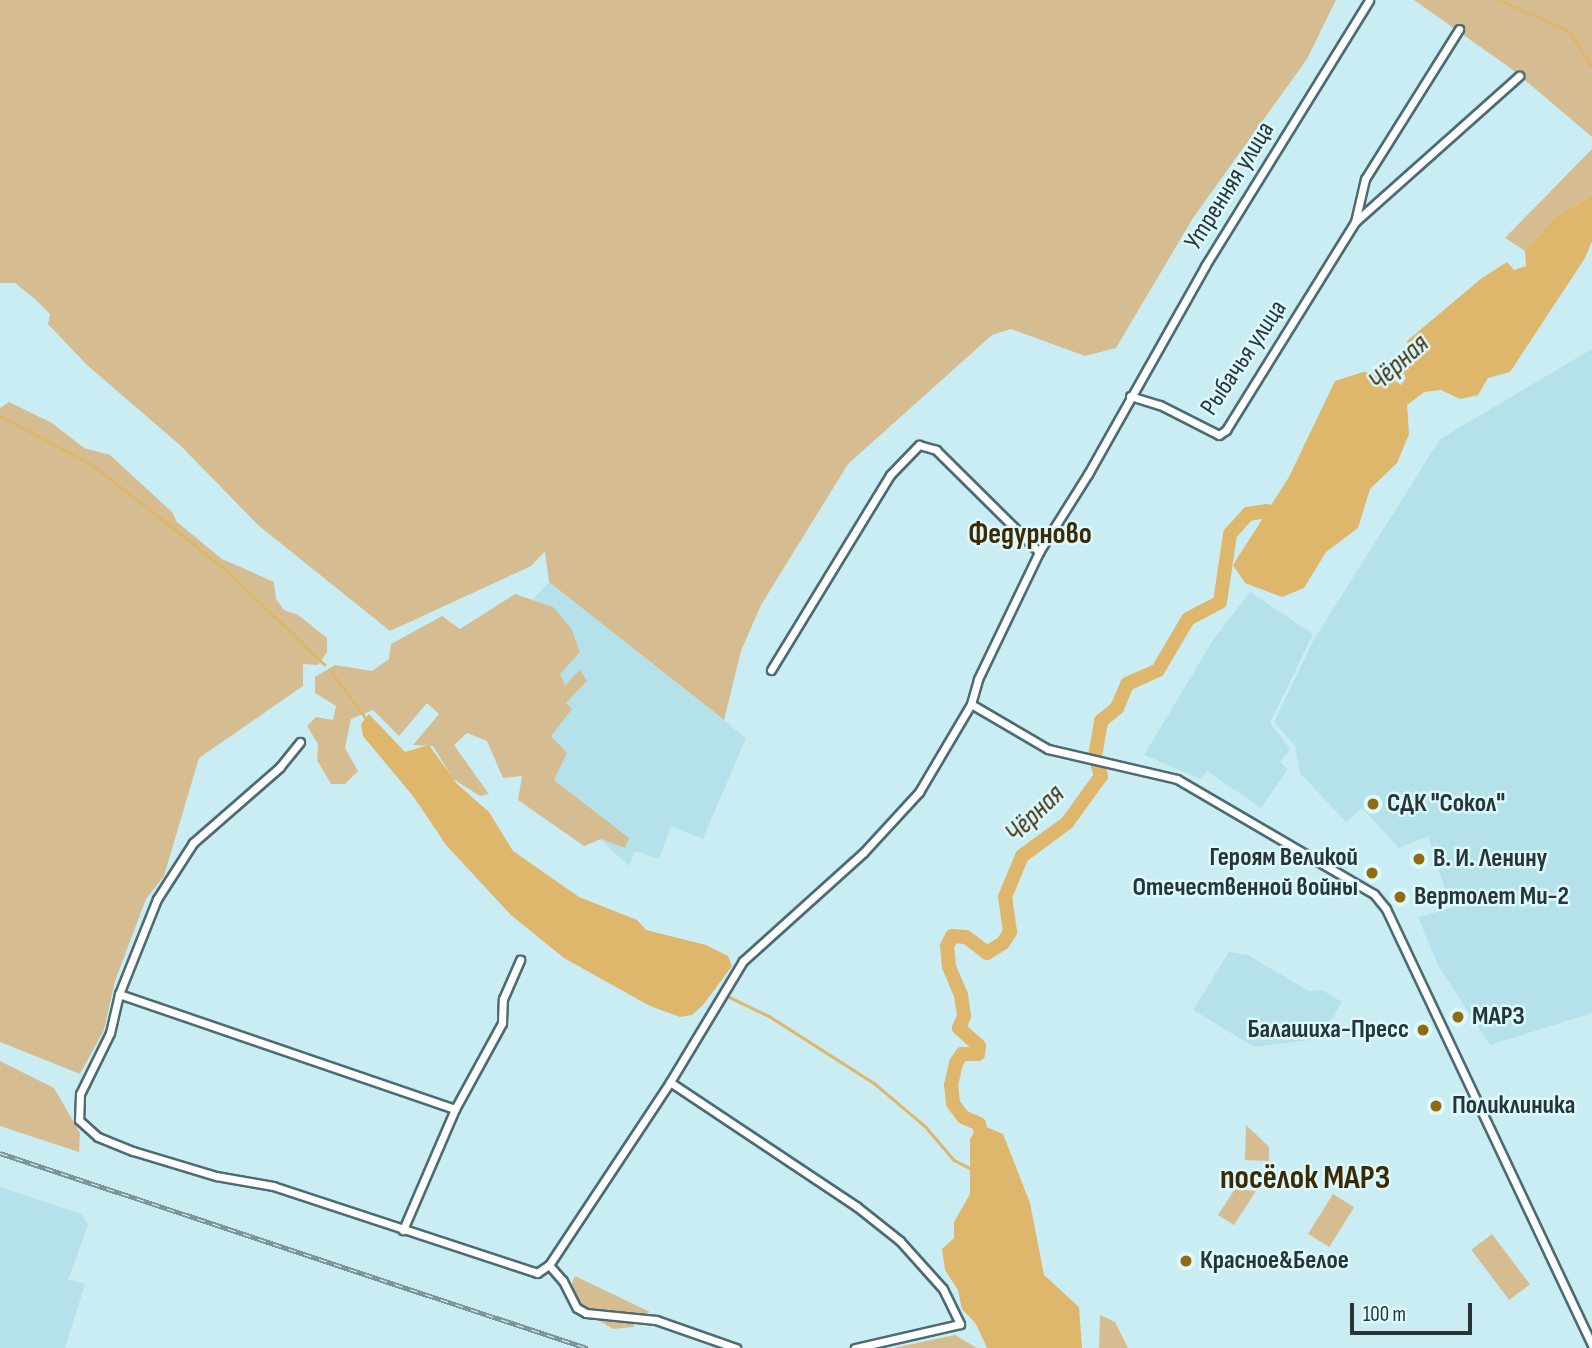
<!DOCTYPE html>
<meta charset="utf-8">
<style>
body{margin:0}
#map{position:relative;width:1592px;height:1348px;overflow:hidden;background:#c9edf3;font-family:"Sofia Sans Condensed",sans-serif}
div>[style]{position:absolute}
.built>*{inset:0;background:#b5e2ea}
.green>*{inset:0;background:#d5bd91;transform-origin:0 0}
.water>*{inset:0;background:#deb66c}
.stream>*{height:2.5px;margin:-1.25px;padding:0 1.25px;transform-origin:1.25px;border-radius:1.25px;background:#deb66c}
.river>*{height:14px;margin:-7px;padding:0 7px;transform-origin:7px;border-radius:7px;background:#deb66c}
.roads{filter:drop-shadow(2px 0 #4c6c72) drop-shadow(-2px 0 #4c6c72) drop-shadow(0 2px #4c6c72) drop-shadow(0 -2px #4c6c72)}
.street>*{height:7px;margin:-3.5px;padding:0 3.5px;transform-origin:3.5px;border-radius:3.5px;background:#fff}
.rail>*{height:5px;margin-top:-2.5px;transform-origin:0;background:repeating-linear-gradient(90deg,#dcf9fe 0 8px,#7b9599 0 16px);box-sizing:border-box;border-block:2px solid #7b9599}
.dots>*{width:19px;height:19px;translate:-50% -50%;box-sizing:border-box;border:4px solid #dcf9fe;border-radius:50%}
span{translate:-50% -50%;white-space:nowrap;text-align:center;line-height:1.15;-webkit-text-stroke:5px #dcf9fe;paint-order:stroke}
.street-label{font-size:26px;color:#273537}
.poi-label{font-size:26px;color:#273537;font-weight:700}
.left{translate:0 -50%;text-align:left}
.right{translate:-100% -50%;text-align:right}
.water-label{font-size:28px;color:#443312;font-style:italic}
.quarter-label{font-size:30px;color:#3d2a02;font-weight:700}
.district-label{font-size:33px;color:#3d2a02;font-weight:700}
.scale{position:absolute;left:1350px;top:1303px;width:122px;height:32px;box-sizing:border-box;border:4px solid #273537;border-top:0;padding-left:9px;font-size:21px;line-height:24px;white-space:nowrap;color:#273537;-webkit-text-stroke:5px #dcf9fe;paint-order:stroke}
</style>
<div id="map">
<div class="built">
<i style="clip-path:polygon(1592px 349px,1592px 1013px,1490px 1045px,1439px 967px,1418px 917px,1451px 908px,1428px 836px,1399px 848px,1362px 808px,1346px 822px,1300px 773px,1295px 746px,1274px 722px,1313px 641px,1440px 439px)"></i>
<i style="clip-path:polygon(549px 582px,746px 738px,703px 839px,671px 826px,659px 859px,635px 851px,629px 866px,444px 695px)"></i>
<i style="clip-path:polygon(1250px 592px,1313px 634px,1270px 723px,1290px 749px,1280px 762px,1288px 769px,1261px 808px,1207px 771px,1200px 779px,1144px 755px,1213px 640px)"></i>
<i style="clip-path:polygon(1229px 952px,1248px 955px,1309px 991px,1322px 990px,1342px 1002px,1319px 1039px,1254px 1047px,1193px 1010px)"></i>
<i style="clip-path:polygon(0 1187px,81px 1214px,88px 1225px,68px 1280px,85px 1284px,65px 1348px,0 1348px)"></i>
</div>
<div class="green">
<i style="clip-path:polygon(0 0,1336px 0,1307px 59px,1193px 218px,1116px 348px,1085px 356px,1011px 329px,992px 335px,848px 464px,761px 605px,741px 651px,724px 720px,549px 582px,545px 551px,531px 566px,390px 631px,258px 525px,181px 446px,87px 365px,48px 324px,50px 314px,35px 299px,15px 283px,0 283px)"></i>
<i style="clip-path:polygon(1414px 0,1592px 0,1592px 137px,1513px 70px)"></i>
<i style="clip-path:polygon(1592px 149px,1592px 195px,1555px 217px,1525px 251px,1505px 238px)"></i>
<i style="clip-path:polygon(9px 402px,52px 423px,84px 448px,110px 455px,172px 512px,177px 522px,222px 559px,274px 582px,276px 599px,284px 610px,298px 615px,327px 638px,327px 652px,318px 665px,303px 664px,303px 686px,199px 758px,164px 876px,146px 899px,115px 981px,104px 1030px,80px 1074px,0 1042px,0 408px)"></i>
<i style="clip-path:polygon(515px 594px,553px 607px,571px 628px,580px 652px,560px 674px,565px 685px,580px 670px,587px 681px,566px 703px,572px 709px,551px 736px,567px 753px,554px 780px,629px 838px,625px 848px,601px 839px,584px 846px,518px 800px,522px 776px,503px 778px,487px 741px,467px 733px,454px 745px,489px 794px,480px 796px,453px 779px,433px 746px,413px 745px,439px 714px,427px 703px,399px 736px,373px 710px,351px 719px,345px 748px,358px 771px,345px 784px,331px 784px,317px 760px,318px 744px,307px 726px,316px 717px,333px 720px,336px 706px,315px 693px,315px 677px,335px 665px,372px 671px,389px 659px,391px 644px,442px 616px,460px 629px)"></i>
<i style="clip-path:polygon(0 1061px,54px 1088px,80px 1133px,79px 1152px,0 1126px)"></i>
<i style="clip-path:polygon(1246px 1125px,1269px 1147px,1269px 1161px,1245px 1160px)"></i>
<i style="clip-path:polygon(1235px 1189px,1256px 1191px,1234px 1225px,1218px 1215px)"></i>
<i style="left:1333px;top:1194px;width:25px;height:47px;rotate:32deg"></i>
<i style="left:1492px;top:1234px;width:63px;height:26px;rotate:53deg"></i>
<i style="clip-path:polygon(575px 1276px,650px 1312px,635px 1320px,634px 1327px,613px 1329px,579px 1308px,571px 1286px)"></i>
<i style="clip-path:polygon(1100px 1315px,1115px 1322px,1128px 1348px,1099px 1348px)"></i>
<i style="clip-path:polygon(955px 1335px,977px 1348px,893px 1348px)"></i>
</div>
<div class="water">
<i style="clip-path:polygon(1592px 195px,1592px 241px,1585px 258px,1510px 372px,1488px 378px,1478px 395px,1460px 399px,1441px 390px,1424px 392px,1407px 405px,1409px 434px,1397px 463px,1370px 489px,1358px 528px,1326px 552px,1304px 588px,1282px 597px,1245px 583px,1233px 565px,1289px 477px,1335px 381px,1363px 372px,1386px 374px,1401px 385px,1406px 378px,1400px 367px,1412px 358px,1407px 341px,1482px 278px,1507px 262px,1514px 270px,1526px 266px,1525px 251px,1555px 217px)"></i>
<i style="clip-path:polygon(369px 714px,405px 752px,429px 745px,457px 784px,489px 812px,513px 851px,579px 897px,637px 920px,646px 930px,706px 945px,728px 956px,732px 966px,703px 1005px,692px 1015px,680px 1017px,650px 1006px,564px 958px,511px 915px,446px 845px,413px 796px,363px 736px,361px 724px)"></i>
<i style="clip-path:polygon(979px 1124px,1003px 1134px,1030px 1203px,1044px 1275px,1079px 1307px,1082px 1348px,987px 1348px,976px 1324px,962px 1309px,958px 1290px,945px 1270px,942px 1249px,954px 1238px,954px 1222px,970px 1194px,970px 1139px)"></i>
</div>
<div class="stream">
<i style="left:1499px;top:0;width:75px;rotate:23.5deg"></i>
<i style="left:1568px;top:30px;width:44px;rotate:57deg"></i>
<i style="left:0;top:416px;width:105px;rotate:27.8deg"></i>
<i style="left:93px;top:465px;width:167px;rotate:38.2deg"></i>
<i style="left:224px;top:568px;width:139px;rotate:43.8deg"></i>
<i style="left:330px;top:670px;width:59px;rotate:53.3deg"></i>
<i style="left:727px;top:996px;width:47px;rotate:25.5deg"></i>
<i style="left:769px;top:1016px;width:125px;rotate:32.5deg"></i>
<i style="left:874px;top:1083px;width:68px;rotate:40.2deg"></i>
<i style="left:926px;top:1127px;width:43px;rotate:49.7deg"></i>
<i style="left:954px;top:1160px;width:22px;rotate:27deg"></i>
</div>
<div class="river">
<i style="left:982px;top:1141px;width:17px;rotate:-100deg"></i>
<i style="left:979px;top:1124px;width:17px;rotate:-156deg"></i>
<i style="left:963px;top:1117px;width:17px;rotate:-126deg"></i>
<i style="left:953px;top:1103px;width:18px;rotate:-96deg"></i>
<i style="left:951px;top:1085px;width:23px;rotate:-77deg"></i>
<i style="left:956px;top:1063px;width:11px;rotate:-56deg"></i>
<i style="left:962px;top:1054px;width:16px"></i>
<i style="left:978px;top:1054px;width:8px;rotate:-83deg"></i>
<i style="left:979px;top:1046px;width:27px;rotate:-138deg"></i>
<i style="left:959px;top:1028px;width:13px;rotate:-67deg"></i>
<i style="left:964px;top:1016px;width:21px;rotate:-98deg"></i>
<i style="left:961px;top:995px;width:30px;rotate:-113deg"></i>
<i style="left:949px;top:967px;width:21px;rotate:-95deg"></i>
<i style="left:947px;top:946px;width:11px;rotate:-63deg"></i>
<i style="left:952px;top:936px;width:14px;rotate:4deg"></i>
<i style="left:966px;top:937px;width:26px;rotate:37deg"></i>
<i style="left:987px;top:953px;width:19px;rotate:-32deg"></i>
<i style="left:1003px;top:943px;width:13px;rotate:-58deg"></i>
<i style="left:1010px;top:932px;width:35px;rotate:-98deg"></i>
<i style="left:1005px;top:897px;width:44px;rotate:-67.5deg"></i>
<i style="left:1022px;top:856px;width:56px;rotate:-36.3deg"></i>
<i style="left:1067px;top:823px;width:58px;rotate:-54.1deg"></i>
<i style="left:1101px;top:776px;width:21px;rotate:-107deg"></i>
<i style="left:1095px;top:756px;width:36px;rotate:-80deg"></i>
<i style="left:1101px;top:721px;width:21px;rotate:-39deg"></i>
<i style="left:1117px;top:708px;width:26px;rotate:-67deg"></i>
<i style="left:1127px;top:684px;width:34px;rotate:-24deg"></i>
<i style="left:1158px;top:670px;width:59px;rotate:-59.5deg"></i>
<i style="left:1188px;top:619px;width:36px;rotate:-28deg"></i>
<i style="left:1220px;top:602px;width:69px;rotate:-81.6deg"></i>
<i style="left:1230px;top:534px;width:27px;rotate:-48deg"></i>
<i style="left:1248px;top:514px;width:19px;rotate:-9deg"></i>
</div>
<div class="roads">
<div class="street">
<i style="left:1355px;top:222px;width:44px;rotate:-76.9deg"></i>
<i style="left:1365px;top:179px;width:177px;rotate:-57.9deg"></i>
<i style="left:1130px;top:396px;width:31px;rotate:17deg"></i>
<i style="left:1160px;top:405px;width:66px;rotate:27deg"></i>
<i style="left:1219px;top:435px;width:9px;rotate:-36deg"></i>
<i style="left:1226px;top:430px;width:245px;rotate:-58.2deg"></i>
<i style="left:1355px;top:222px;width:220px;rotate:-41.7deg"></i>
<i style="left:771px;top:670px;width:228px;rotate:-58.6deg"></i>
<i style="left:890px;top:475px;width:42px;rotate:-46deg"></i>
<i style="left:919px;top:445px;width:18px;rotate:16deg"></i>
<i style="left:936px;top:450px;width:145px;rotate:44.7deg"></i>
<i style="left:971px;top:704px;width:89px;rotate:30.3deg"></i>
<i style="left:1048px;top:749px;width:132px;rotate:13.1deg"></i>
<i style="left:1177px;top:779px;width:228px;rotate:30.3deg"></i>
<i style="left:1374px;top:894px;width:19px;rotate:51deg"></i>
<i style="left:1386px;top:909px;width:482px;rotate:64.7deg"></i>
<i style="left:300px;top:742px;width:32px;rotate:129deg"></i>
<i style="left:280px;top:767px;width:116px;rotate:138.9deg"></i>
<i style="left:193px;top:843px;width:67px;rotate:122.7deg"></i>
<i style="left:157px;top:899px;width:102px;rotate:111.8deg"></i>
<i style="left:119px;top:994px;width:40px;rotate:103deg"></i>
<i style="left:110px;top:1033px;width:68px;rotate:116.2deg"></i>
<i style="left:80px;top:1094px;width:26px;rotate:92deg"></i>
<i style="left:79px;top:1120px;width:25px;rotate:42deg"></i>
<i style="left:98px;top:1137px;width:38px;rotate:22deg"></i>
<i style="left:133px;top:1151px;width:87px;rotate:16.8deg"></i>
<i style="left:216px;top:1176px;width:58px;rotate:10deg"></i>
<i style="left:273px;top:1186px;width:278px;rotate:18.2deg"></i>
<i style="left:537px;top:1273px;width:14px;rotate:-34deg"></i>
<i style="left:549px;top:1265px;width:219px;rotate:-56.5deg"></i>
<i style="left:670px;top:1082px;width:141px;rotate:-58.9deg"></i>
<i style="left:743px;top:961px;width:161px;rotate:-42deg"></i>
<i style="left:863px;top:853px;width:83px;rotate:-47.4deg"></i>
<i style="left:919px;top:792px;width:102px;rotate:-59.4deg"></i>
<i style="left:971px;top:704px;width:26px;rotate:-74deg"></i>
<i style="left:978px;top:679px;width:141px;rotate:-64.3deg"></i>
<i style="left:1039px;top:552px;width:92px;rotate:-57.9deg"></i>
<i style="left:1088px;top:474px;width:239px;rotate:-60.6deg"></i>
<i style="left:1205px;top:266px;width:312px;rotate:-58.3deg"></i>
<i style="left:119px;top:994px;width:355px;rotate:18.9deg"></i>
<i style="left:455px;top:1109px;width:132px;rotate:113.3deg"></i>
<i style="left:670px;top:1082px;width:224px;rotate:33.7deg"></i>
<i style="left:856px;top:1206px;width:56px;rotate:38.5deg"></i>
<i style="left:900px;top:1241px;width:64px;rotate:48.1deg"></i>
<i style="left:943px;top:1289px;width:39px;rotate:64deg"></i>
<i style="left:960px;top:1324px;width:108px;rotate:167.1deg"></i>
<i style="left:455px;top:1109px;width:98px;rotate:-61.3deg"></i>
<i style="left:502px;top:1023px;width:24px;rotate:-88deg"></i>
<i style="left:503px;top:999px;width:43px;rotate:-66.4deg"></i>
<i style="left:549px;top:1265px;width:21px;rotate:49deg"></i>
<i style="left:563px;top:1281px;width:30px;rotate:63deg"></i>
<i style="left:577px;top:1308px;width:10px;rotate:29deg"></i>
<i style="left:586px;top:1313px;width:70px;rotate:5.7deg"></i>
<i style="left:656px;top:1320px;width:85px;rotate:19.3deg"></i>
</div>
</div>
<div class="rail">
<i style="left:0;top:1153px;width:619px;rotate:18.38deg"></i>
</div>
<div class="dots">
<i style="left:1373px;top:804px;background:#916a11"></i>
<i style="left:1419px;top:859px;background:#916a11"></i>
<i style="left:1372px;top:873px;background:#916a11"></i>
<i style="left:1400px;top:897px;background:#916a11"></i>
<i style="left:1458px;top:1017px;background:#916a11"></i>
<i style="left:1423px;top:1030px;background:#916a11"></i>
<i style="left:1436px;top:1106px;background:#916a11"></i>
<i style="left:1186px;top:1261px;background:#916a11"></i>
</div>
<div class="street-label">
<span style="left:1230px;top:186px;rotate:-58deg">Утренняя улица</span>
<span style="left:1244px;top:358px;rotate:-56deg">Рыбачья улица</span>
</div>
<div class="poi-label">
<span class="left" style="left:1387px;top:804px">СДК "Сокол"</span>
<span class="right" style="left:1358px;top:873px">Героям Великой<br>Отечественной войны</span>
<span class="left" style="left:1433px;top:859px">В. И. Ленину</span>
<span class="left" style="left:1414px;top:897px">Вертолет Ми-2</span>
<span class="left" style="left:1472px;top:1017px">МАРЗ</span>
<span class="right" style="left:1409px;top:1030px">Балашиха-Пресс</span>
<span class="left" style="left:1452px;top:1106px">Поликлиника</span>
<span class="left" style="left:1200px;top:1261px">Красное&amp;Белое</span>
</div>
<div class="water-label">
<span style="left:1399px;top:363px;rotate:-42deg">Чёрная</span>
<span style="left:1035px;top:814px;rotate:-44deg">Чёрная</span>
</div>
<div class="quarter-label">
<span style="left:1030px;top:534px">Федурново</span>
</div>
<div class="district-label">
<span style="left:1305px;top:1179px">посёлок МАРЗ</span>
</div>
<div class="scale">100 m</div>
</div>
